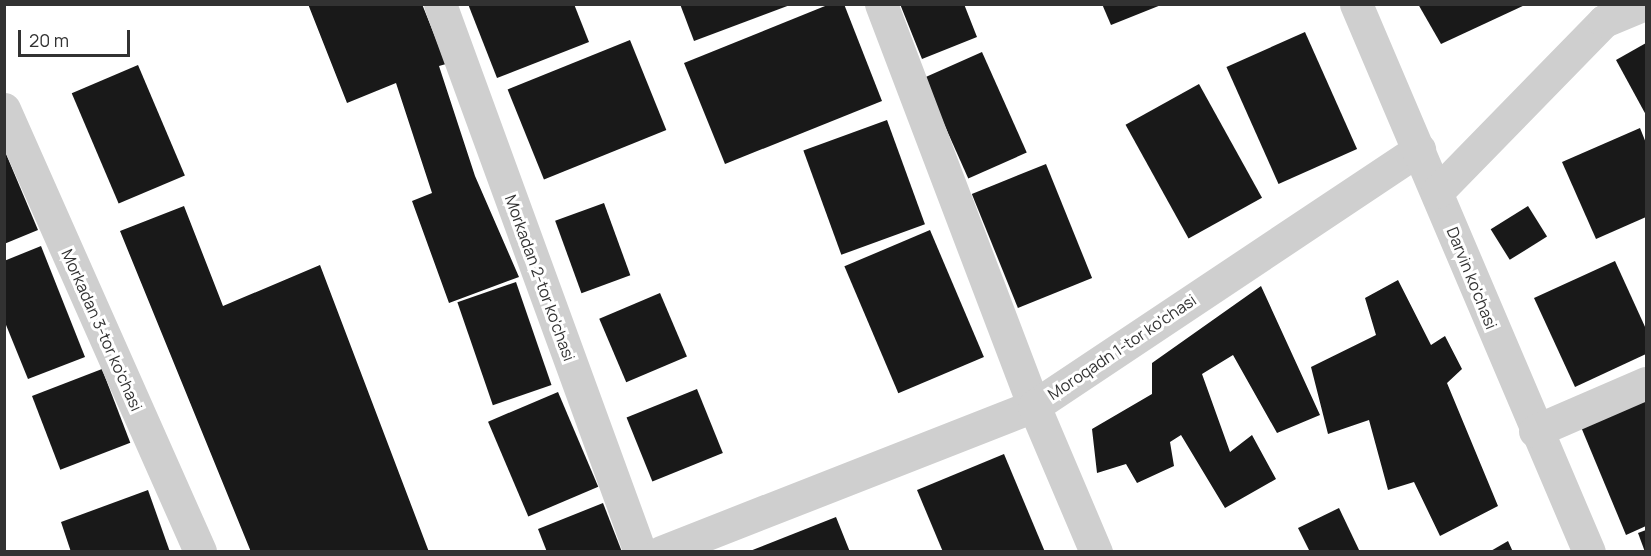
<!DOCTYPE html>
<html>
<head>
<meta charset="utf-8">
<style>
  body { margin:0 }
  #map { position:relative; width:1651px; height:556px; overflow:hidden; background:#fff; font-family:Manrope,sans-serif }
  div>[style] { position:absolute }
  .building>* { inset:0; background:#191919; transform-origin:0 0 }
  .minor>* { height:33px; margin:-16.5px; padding:0 16.5px; transform-origin:16.5px; border-radius:16.5px; background:#cfcfcf }
  span { translate:-50% -50%; white-space:nowrap; text-align:center; line-height:1.15; -webkit-text-stroke:6px #fff; paint-order:stroke }
  .street-label { font-size:16px; color:#323232 }
  .frame { position:absolute; inset:0; border:6px solid #323232; pointer-events:none }
  .scale { position:absolute; left:18px; top:30px; width:112px; height:27px; box-sizing:border-box; border:3px solid #323232; border-top:0; padding-left:8px; font-size:18px; line-height:21px; white-space:nowrap; color:#323232; -webkit-text-stroke:4px #fff; paint-order:stroke }
</style>
</head>
<body>
<div id="map">
  <div class="building">
    <div style="clip-path:polygon(308px 4px,422px 4px,446px 64px,439px 66px,475px 176px,519px 277px,449px 303px,412px 201px,432px 193px,396px 83px,347px 103px)"></div>
    <div style="clip-path:polygon(468px 4px,574px 4px,589px 42px,497px 78px)"></div>
    <div style="clip-path:polygon(680px 4px,790px 4px,790px 5px,694px 41px)"></div>
    <div style="clip-path:polygon(830px 4px,844px 4px,882px 101px,725px 164px,684px 63px)"></div>
    <div style="clip-path:polygon(900px 4px,964px 4px,977px 37px,922px 59px)"></div>
    <div style="clip-path:polygon(1102px 4px,1161px 4px,1161px 5px,1111px 25px)"></div>
    <div style="clip-path:polygon(1418px 4px,1527px 4px,1441px 44px)"></div>
    <div style="left:1305px;top:32px;width:128px;height:86px;rotate:66deg"></div>
    <div style="left:630px;top:40px;width:97px;height:132px;rotate:68deg"></div>
    <div style="clip-path:polygon(1646px 43px,1646px 115px,1616px 60px)"></div>
    <div style="left:982px;top:52px;width:110px;height:64px;rotate:66deg"></div>
    <div style="left:138px;top:65px;width:120px;height:72px;rotate:67deg"></div>
    <div style="left:1199px;top:84px;width:130px;height:84px;rotate:61deg"></div>
    <div style="left:887px;top:120px;width:111px;height:89px;rotate:70deg"></div>
    <div style="clip-path:polygon(1640px 128px,1646px 143px,1646px 217px,1596px 239px,1562px 162px)"></div>
    <div style="clip-path:polygon(4px 149px,38px 230px,4px 244px)"></div>
    <div style="left:1046px;top:164px;width:123px;height:80px;rotate:68deg"></div>
    <div style="left:604px;top:203px;width:77px;height:52px;rotate:70deg"></div>
    <div style="clip-path:polygon(184px 206px,223px 306px,320px 265px,429px 552px,251px 552px,120px 231px)"></div>
    <div style="left:1528px;top:206px;width:36px;height:44px;rotate:58deg"></div>
    <div style="left:930px;top:230px;width:138px;height:93px;rotate:67deg"></div>
    <div style="clip-path:polygon(41px 246px,85px 357px,28px 379px,4px 320px,4px 261px)"></div>
    <div style="clip-path:polygon(1615px 261px,1646px 329px,1646px 354px,1575px 387px,1534px 298px)"></div>
    <div style="clip-path:polygon(1398px 280px,1431px 345px,1445px 336px,1462px 369px,1447px 383px,1498px 506px,1440px 536px,1414px 482px,1388px 490px,1369px 420px,1328px 434px,1311px 367px,1376px 335px,1365px 298px)"></div>
    <div style="left:516px;top:282px;width:109px;height:62px;rotate:71deg"></div>
    <div style="clip-path:polygon(1261px 286px,1320px 415px,1277px 433px,1233px 355px,1202px 374px,1230px 452px,1252px 435px,1276px 479px,1225px 508px,1181px 435px,1170px 442px,1174px 466px,1137px 483px,1126px 464px,1097px 473px,1092px 429px,1152px 394px,1152px 363px)"></div>
    <div style="left:660px;top:293px;width:69px;height:66px;rotate:67deg"></div>
    <div style="left:102px;top:369px;width:79px;height:75px;rotate:69deg"></div>
    <div style="left:697px;top:389px;width:69px;height:76px;rotate:68deg"></div>
    <div style="left:558px;top:392px;width:103px;height:76px;rotate:67deg"></div>
    <div style="clip-path:polygon(1646px 400px,1646px 526px,1626px 535px,1581px 427px)"></div>
    <div style="clip-path:polygon(1004px 454px,1045px 552px,943px 552px,917px 490px)"></div>
    <div style="clip-path:polygon(148px 490px,170px 552px,71px 552px,61px 522px)"></div>
    <div style="clip-path:polygon(603px 503px,622px 552px,547px 552px,538px 529px)"></div>
    <div style="clip-path:polygon(1339px 508px,1360px 552px,1310px 552px,1298px 528px)"></div>
    <div style="clip-path:polygon(836px 517px,850px 552px,750px 552px,750px 551px)"></div>
    <div style="clip-path:polygon(1646px 530px,1646px 552px,1645px 552px,1638px 533px)"></div>
    <div style="clip-path:polygon(1508px 541px,1513px 552px,1489px 552px)"></div>
  </div>
  <div class="minor">
    <div style="left:440px;top:4px;width:583px;rotate:69.95deg"></div>
    <div style="left:881px;top:4px;width:430px;rotate:69.2deg"></div>
    <div style="left:1034px;top:406px;width:463px;rotate:-33.7deg"></div>
    <div style="left:1356px;top:4px;width:595px;rotate:66.97deg"></div>
    <div style="left:4px;top:109px;width:484px;rotate:66.1deg"></div>
    <div style="left:1437px;top:192px;width:239px;rotate:-45.7deg"></div>
    <div style="left:1604px;top:21px;width:44px;rotate:-22.5deg"></div>
    <div style="left:1535px;top:431px;width:121px;rotate:-23.4deg"></div>
    <div style="left:661px;top:552px;width:401px;rotate:-21.4deg"></div>
    <div style="left:1034px;top:406px;width:159px;rotate:67deg"></div>
  </div>
  <div class="street-label">
    <span style="left:540px;top:278px;rotate:70deg">Morkadan 2-tor ko'chasi</span>
    <span style="left:1472px;top:278px;rotate:68deg">Darvin ko'chasi</span>
    <span style="left:102px;top:330px;rotate:66deg">Morkadan 3-tor ko'chasi</span>
    <span style="left:1122px;top:347px;rotate:-34deg">Morоqadn 1-tor ko'chasi</span>
  </div>
  <div class="frame"></div>
  <div class="scale">20 m</div>
</div>
</body>
</html>
